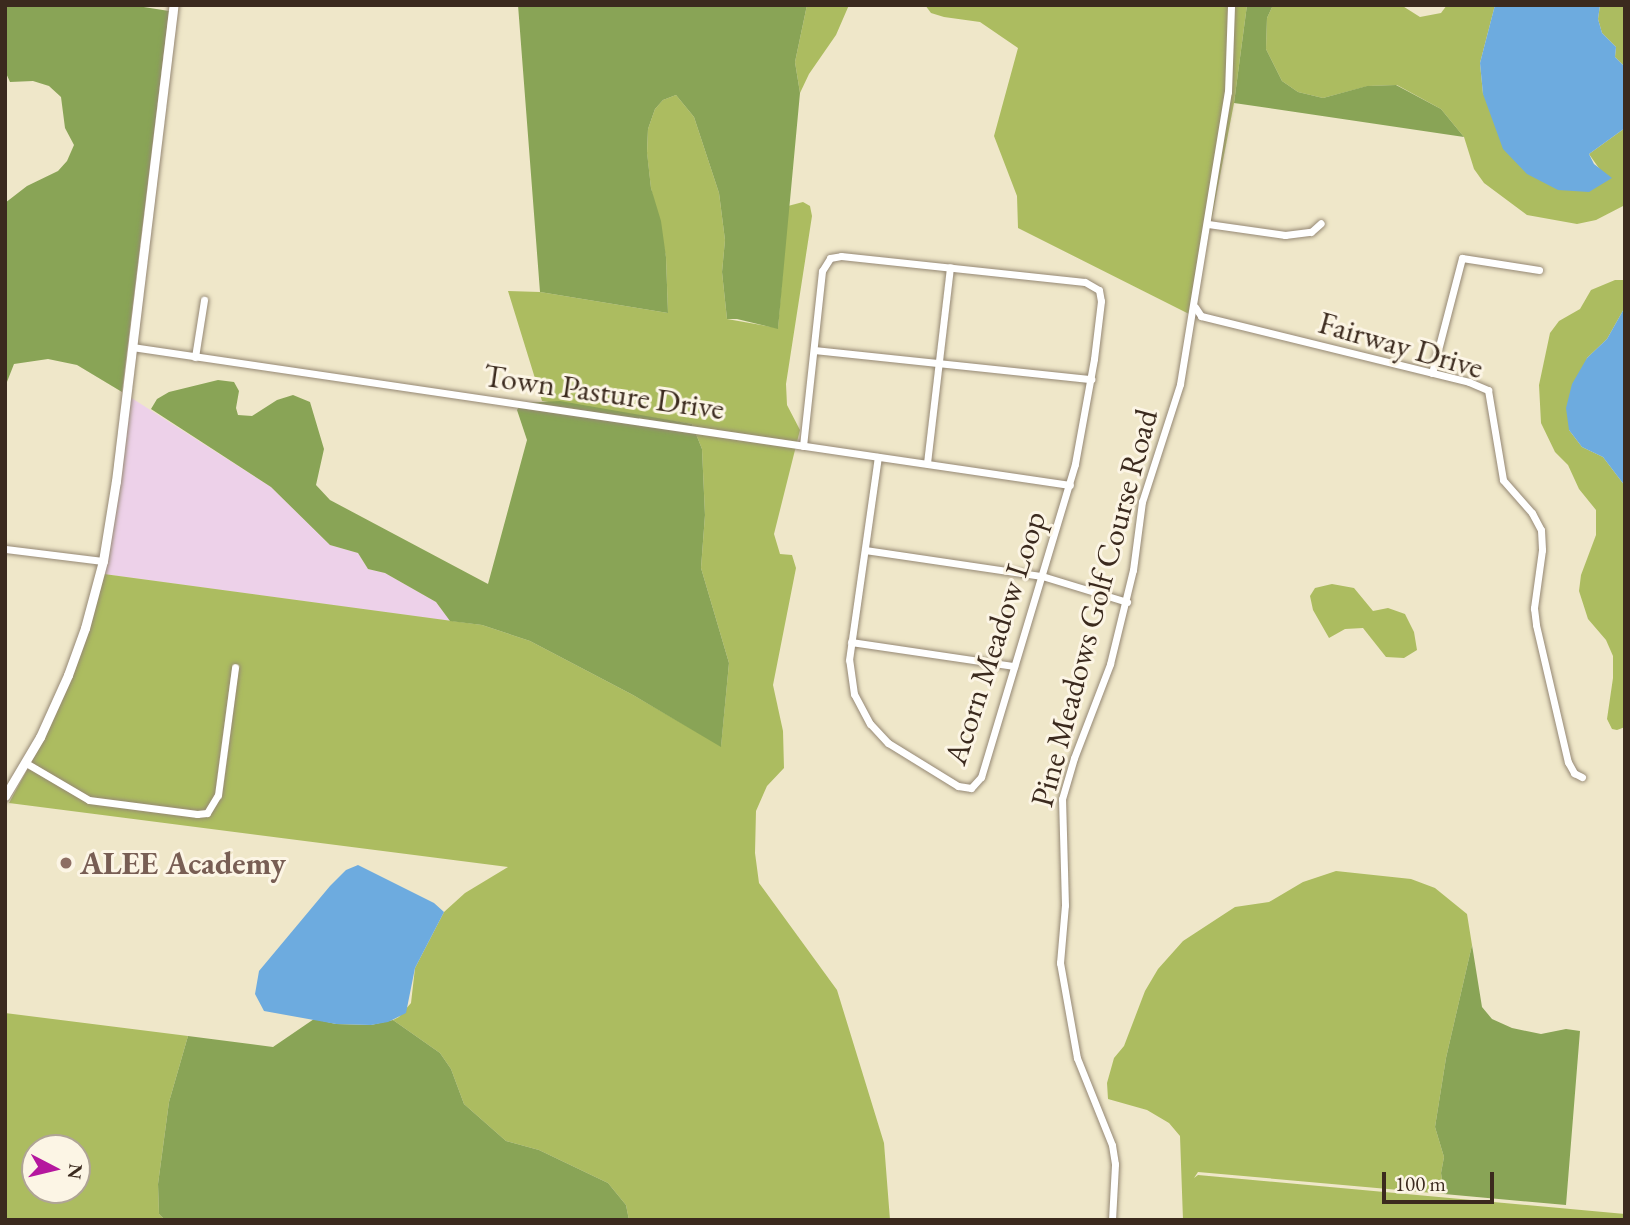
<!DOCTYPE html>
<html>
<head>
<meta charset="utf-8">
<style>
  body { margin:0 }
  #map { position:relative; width:1630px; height:1225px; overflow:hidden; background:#efe7c9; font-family:"EB Garamond",serif }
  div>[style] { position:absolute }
  .built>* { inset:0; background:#edd1e9 }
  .green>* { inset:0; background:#acbc60 }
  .forest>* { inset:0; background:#89a456 }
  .water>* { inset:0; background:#6dabdf }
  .roads { filter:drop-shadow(0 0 2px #958874) drop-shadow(0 0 2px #958874) }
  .minor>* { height:7px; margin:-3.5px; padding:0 3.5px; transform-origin:3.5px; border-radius:3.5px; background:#fff }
  .major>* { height:9px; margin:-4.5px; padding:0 4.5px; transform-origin:4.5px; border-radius:4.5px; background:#fff }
  .dots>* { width:19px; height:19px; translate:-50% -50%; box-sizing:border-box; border:4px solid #fcf5e5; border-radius:50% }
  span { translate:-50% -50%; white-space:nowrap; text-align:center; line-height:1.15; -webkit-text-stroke:6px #fcf5e5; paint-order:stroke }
  .street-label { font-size:32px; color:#3b2a1e }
  .education-label { font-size:32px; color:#785e54; font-weight:700 }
  .left { translate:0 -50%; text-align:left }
  .frame { position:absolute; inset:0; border:7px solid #3b2a1e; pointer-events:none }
  .north { position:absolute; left:21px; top:1134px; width:70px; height:70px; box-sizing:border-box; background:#fcf5e5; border:2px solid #afa495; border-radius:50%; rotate:97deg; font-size:19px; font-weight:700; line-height:28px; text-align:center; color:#3b2a1e }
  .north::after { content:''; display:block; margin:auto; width:24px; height:32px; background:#b5179e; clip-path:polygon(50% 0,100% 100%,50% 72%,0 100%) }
  .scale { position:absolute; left:1382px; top:1172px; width:112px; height:32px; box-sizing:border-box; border:4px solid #3b2a1e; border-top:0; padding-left:9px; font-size:21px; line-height:24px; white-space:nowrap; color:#3b2a1e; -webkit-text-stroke:5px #fcf5e5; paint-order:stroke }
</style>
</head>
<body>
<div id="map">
  <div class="built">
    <div style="clip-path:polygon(130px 397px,271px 487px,330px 545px,358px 553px,368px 569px,385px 573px,436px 602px,450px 621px,104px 574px,114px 523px)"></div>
  </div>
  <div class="green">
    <div style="clip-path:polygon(807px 5px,849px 5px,836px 35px,809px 74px,800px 93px,795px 62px)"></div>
    <div style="clip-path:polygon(925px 5px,1247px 5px,1234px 103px,1193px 316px,1018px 228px,1017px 196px,994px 136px,1018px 48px,980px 22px,944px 17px,931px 13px)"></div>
    <div style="clip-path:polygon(1273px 5px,1401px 5px,1420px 17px,1441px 13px,1447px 5px,1495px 5px,1480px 63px,1483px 94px,1603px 174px,1589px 154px,1625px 128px,1625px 205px,1596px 220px,1577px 224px,1527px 215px,1484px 183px,1474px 169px,1464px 137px,1441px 109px,1397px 85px,1368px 86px,1323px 98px,1298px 92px,1282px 81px,1266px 49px,1267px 18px)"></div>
    <div style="clip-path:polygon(1600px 5px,1625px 5px,1625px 67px,1615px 57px,1616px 47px,1602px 33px,1598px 19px)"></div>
    <div style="clip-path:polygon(676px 95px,694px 117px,719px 193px,725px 240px,722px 272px,727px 319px,778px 328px,788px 206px,803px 202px,810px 206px,812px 216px,786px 384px,787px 405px,800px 430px,774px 534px,780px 554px,792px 555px,796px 568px,773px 685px,783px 731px,784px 768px,767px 786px,756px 811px,755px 853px,759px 883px,837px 990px,884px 1143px,890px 1220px,629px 1220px,626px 1205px,608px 1183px,539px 1150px,506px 1141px,464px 1104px,451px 1069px,440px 1053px,393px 1020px,399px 1017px,411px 1003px,415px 968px,444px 912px,465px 893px,508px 867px,9px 803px,44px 739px,72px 676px,104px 574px,482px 625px,530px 641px,633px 695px,721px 746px,729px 663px,701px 568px,705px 515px,702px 449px,692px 424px,542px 401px,508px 291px,540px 292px,668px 313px,666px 257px,651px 188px,647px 153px,648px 129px,655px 109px,663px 100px)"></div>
    <div style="clip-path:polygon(1615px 280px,1625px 280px,1625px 307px,1607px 339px,1587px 358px,1569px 430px,1582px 447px,1603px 457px,1625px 486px,1625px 727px,1617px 730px,1612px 729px,1607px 719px,1613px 678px,1613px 656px,1606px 640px,1588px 619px,1579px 591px,1581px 575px,1596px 535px,1596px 510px,1579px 489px,1568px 465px,1555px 452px,1541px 423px,1539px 385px,1550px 333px,1559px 321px,1580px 309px,1591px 290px)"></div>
    <div style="clip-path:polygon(1332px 584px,1354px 588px,1373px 611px,1388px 608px,1405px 614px,1414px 632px,1417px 650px,1404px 658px,1386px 657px,1363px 628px,1345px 629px,1329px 638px,1313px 610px,1310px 596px,1315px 588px)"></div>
    <div style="clip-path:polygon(1336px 871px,1411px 879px,1435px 888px,1467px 914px,1472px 945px,1446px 1058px,1435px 1127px,1444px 1157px,1441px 1173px,1444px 1194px,1198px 1172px,1194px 1178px,1198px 1175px,1625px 1214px,1625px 1220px,1183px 1220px,1180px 1136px,1169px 1123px,1147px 1110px,1108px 1099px,1107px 1083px,1114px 1058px,1124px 1046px,1145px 991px,1158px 969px,1183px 941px,1235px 907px,1269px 902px,1303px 882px)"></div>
    <div style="clip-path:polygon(evenodd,5px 1013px,188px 1036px,169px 1102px,158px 1184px,159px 1214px,165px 1220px,5px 1220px,5px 1013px,35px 1148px,77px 1148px,77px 1190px,35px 1190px,35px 1148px)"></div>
  </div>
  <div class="forest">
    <div style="clip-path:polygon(5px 5px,131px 5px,169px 11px,122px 392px,77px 365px,48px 359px,14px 364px,5px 387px,5px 203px,27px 186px,58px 171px,67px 161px,74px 145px,65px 128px,61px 97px,49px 86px,33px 81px,10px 82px,5px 71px)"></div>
    <div style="clip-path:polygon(518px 5px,807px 5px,795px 62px,800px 93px,778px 329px,737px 319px,727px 319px,722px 272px,725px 240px,719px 193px,694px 117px,676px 95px,663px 100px,655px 109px,648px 129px,647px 152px,651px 188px,661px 221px,666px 257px,668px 313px,540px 292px)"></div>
    <div style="clip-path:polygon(1247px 5px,1273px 5px,1267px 18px,1266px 49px,1282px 81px,1298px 92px,1323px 98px,1367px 86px,1396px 85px,1441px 109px,1464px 137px,1234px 103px)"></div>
    <div style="clip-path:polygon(218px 380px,234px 382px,239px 391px,236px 408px,238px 415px,252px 416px,277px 400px,293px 395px,310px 402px,324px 449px,316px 485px,330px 500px,488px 584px,527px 440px,517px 410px,521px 403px,560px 401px,692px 424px,702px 449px,705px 515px,701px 568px,729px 663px,721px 747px,633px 695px,530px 641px,482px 625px,450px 621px,436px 602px,385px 573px,368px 569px,358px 553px,330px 545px,271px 487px,151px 409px,157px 399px,169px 392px)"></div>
    <div style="clip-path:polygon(1472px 945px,1482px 1007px,1492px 1019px,1512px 1028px,1541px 1034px,1566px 1029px,1580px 1031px,1566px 1205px,1444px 1194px,1441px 1173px,1444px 1157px,1435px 1127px,1446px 1058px)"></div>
    <div style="clip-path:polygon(314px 1019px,336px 1024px,371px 1025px,393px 1020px,440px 1053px,451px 1069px,464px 1104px,506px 1141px,539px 1150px,608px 1183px,626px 1205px,629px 1220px,165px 1220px,159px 1214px,158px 1184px,169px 1102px,188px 1036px,273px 1047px)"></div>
  </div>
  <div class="water">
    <div style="clip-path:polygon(1495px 5px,1600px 5px,1598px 19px,1602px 33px,1616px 47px,1615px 57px,1625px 67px,1625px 128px,1589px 154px,1594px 164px,1612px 178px,1589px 192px,1558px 190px,1527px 174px,1503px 149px,1483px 94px,1480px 63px)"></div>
    <div style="clip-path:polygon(1625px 307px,1625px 486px,1603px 457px,1582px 447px,1569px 430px,1566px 408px,1572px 384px,1587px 358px,1607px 339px)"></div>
    <div style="clip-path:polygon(358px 865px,434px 903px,444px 912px,415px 968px,406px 1013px,388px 1022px,371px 1025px,336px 1024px,264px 1011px,255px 994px,259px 971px,330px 886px,346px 870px)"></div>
  </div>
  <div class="roads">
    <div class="minor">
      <div style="left:1208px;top:224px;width:78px;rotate:8.1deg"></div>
      <div style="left:1285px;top:235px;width:26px;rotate:-7deg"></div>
      <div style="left:1311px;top:232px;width:13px;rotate:-42deg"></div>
      <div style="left:1195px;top:307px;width:11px;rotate:56deg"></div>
      <div style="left:1201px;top:316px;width:276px;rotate:13.8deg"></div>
      <div style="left:1469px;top:382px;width:21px;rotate:23deg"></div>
      <div style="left:1488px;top:390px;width:91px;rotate:80.5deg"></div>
      <div style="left:1503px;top:480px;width:44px;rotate:48.7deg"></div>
      <div style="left:1532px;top:513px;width:19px;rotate:62deg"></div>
      <div style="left:1541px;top:530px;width:20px;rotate:87deg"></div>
      <div style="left:1542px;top:550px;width:59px;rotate:97.9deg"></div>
      <div style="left:1534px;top:608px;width:17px;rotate:83deg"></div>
      <div style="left:1536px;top:625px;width:141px;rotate:76.9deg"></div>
      <div style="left:1568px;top:762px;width:13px;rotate:61deg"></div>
      <div style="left:1574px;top:773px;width:9px;rotate:27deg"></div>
      <div style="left:132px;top:347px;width:948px;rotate:8.37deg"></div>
      <div style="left:814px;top:350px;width:279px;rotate:6deg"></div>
      <div style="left:195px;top:357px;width:58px;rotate:-81deg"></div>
      <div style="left:1432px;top:373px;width:119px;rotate:-75.4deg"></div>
      <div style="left:1462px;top:258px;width:78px;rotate:8.9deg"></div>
      <div style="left:803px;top:446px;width:176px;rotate:-83.8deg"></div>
      <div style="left:822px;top:271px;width:15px;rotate:-58deg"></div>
      <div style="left:830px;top:258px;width:11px;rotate:-10deg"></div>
      <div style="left:841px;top:256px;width:245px;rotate:6.1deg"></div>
      <div style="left:1085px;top:282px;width:16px;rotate:30deg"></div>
      <div style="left:1099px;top:290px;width:11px;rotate:80deg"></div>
      <div style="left:1101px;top:301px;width:58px;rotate:96.9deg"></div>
      <div style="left:1094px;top:359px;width:107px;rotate:100.3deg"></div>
      <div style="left:1075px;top:464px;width:327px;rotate:106.7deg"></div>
      <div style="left:981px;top:777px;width:15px;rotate:132deg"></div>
      <div style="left:971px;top:788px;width:13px;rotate:-171deg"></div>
      <div style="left:958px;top:786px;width:82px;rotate:-148.4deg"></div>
      <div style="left:888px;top:743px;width:26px;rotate:-133deg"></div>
      <div style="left:870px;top:724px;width:34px;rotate:-118deg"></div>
      <div style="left:854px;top:694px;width:34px;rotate:-98deg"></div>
      <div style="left:849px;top:660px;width:205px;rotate:-81.9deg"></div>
      <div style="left:927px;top:463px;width:197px;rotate:-83.3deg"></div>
      <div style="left:5px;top:549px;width:99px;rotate:7deg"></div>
      <div style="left:865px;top:550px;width:179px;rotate:8.4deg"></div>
      <div style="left:1042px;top:576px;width:89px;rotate:17deg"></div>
      <div style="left:851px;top:642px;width:165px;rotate:8.4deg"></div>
      <div style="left:26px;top:763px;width:73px;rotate:30.4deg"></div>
      <div style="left:89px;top:800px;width:109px;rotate:7.4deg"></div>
      <div style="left:197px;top:814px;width:10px;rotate:-6deg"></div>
      <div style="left:207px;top:813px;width:21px;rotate:-59deg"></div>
      <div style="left:218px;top:795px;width:129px;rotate:-82.4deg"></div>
      <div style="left:1112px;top:1220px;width:56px;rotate:-86.9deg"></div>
      <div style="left:1115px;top:1164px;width:19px;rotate:-99deg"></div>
      <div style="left:1112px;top:1145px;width:94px;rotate:-111.9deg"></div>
      <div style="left:1077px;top:1058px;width:97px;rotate:-100.1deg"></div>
      <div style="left:1060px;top:963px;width:58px;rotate:-85.1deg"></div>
      <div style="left:1065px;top:905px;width:106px;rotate:-91.6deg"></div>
      <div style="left:1062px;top:799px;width:43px;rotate:-73.7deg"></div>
      <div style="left:1074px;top:758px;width:101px;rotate:-69deg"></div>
      <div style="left:1110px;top:664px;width:97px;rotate:-76.3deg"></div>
      <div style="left:1133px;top:570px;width:69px;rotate:-82.5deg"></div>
      <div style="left:1142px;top:502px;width:124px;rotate:-72.1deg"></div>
      <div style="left:1180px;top:384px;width:296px;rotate:-80.7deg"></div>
      <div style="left:1228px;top:92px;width:87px;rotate:-88deg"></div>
    </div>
    <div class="major">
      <div style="left:5px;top:796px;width:69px;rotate:-59.3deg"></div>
      <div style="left:40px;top:737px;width:68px;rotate:-65.7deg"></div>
      <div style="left:68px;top:675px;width:50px;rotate:-70.1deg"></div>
      <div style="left:85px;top:628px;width:69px;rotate:-75deg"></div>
      <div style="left:103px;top:561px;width:81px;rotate:-80.8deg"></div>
      <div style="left:116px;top:481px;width:480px;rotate:-83.1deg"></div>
    </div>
  </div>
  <div class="dots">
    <div style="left:66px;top:863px;background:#8d6e63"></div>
  </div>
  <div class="street-label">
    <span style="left:1401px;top:345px;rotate:16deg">Fairway Drive</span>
    <span style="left:604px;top:392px;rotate:8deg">Town Pasture Drive</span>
    <span style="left:1094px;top:608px;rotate:-75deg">Pine Meadows Golf Course Road</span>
    <span style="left:995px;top:638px;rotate:-72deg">Acorn Meadow Loop</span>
  </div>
  <div class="education-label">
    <span class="left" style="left:80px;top:863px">ALEE Academy</span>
  </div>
  <div class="frame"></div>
  <div class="north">N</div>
  <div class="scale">100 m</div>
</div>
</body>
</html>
